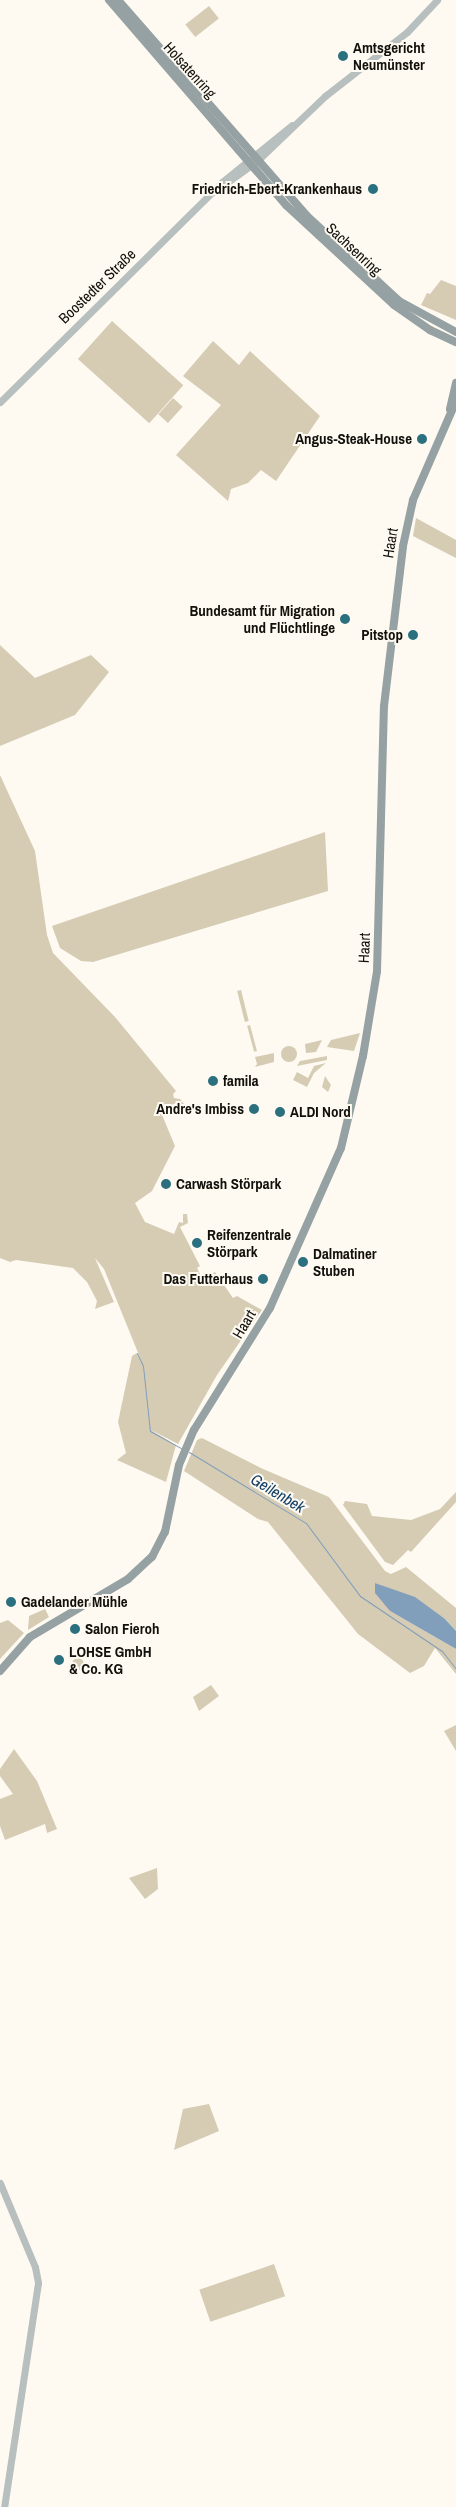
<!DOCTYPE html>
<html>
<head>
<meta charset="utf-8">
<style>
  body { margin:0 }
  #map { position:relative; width:456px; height:2507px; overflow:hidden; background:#fefaf2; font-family:"Archivo Narrow",sans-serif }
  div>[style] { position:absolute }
  .green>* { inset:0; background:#d6ccb4; transform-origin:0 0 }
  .round { border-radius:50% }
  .water>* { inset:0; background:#819ebb }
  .stream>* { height:1px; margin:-0.5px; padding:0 0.5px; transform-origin:0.5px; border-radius:0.5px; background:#819ebb }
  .tertiary>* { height:7px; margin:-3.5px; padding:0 3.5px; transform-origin:3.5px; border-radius:3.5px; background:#b7bfbf }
  .secondary>* { height:8px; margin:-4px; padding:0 4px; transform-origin:4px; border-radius:4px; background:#95a1a2 }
  .dots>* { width:14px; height:14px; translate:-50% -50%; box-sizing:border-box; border:2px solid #fefaf2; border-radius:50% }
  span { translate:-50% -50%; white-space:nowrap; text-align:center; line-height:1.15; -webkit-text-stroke:4px #fefaf2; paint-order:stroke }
  .poi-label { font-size:15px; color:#12100b; font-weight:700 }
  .left { translate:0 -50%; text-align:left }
  .right { translate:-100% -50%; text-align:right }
  .street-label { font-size:15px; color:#12100b }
  .water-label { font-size:16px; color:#103e65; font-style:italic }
</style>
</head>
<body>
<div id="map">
  <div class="green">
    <div style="left:209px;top:6px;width:16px;height:30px;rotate:52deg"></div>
    <div style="clip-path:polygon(441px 280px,456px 286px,456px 320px,421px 305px,427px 293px,430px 294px)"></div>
    <div style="left:112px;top:321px;width:96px;height:51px;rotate:42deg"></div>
    <div style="clip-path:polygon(213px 341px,239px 365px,250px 351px,320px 416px,276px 481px,261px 470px,248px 483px,231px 489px,228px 501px,176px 455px,221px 405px,183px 376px)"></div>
    <div style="left:173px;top:398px;width:13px;height:22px;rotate:42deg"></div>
    <div style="clip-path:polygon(416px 518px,456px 540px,456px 558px,413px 536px)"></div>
    <div style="clip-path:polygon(0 645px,35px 678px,91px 655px,109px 672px,75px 715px,0 746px)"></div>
    <div style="clip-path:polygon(0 775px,35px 851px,47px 935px,53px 953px,115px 1017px,176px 1091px,173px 1094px,174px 1098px,180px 1099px,189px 1110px,187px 1112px,178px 1102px,160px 1110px,175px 1146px,152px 1191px,135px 1203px,145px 1222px,174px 1234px,179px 1222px,183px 1223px,183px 1214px,187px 1214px,188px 1223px,180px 1227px,200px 1266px,197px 1268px,202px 1278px,215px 1272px,233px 1298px,237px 1296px,262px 1310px,217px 1375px,178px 1444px,149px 1429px,176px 1445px,166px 1482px,117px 1460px,126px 1453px,118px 1422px,132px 1356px,137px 1353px,143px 1365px,104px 1269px,95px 1258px,114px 1302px,95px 1309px,97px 1301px,87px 1282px,73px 1268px,16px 1260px,10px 1262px,0 1258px)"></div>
    <div style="clip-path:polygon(325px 832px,328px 891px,93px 962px,81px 961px,60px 948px,52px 926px)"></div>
    <div style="left:241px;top:990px;width:32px;height:4px;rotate:76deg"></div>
    <div style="left:250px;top:1025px;width:27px;height:3px;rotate:75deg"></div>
    <div style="clip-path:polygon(360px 1033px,354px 1051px,327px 1047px,331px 1040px)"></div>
    <div style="clip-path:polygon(322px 1040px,316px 1052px,306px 1053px,305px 1044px)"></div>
    <div class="round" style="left:281px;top:1046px;width:16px;height:16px"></div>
    <div style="clip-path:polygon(274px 1053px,274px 1062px,255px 1067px,257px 1064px,255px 1057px)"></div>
    <div style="clip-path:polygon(327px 1056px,327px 1060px,297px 1066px,300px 1061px)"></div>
    <div style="clip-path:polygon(326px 1063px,314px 1073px,307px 1087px,293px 1080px,297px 1072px,308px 1078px,314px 1066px)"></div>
    <div style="clip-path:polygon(325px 1076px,331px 1085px,328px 1092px,322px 1087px)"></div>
    <div style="clip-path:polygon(202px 1438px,263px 1469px,329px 1497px,385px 1571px,391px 1574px,406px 1567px,456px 1608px,456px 1631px,445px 1619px,412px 1598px,375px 1583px,390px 1611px,456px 1649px,456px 1674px,435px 1648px,424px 1666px,410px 1673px,358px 1634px,268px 1522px,258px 1519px,184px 1471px,197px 1440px)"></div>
    <div style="clip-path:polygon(456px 1492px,456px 1502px,411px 1552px,408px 1550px,393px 1565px,385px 1562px,343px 1505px,345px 1501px,367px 1504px,372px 1516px,411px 1520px,440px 1509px)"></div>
    <div style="clip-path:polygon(45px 1609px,49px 1617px,28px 1630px,29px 1616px)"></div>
    <div style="clip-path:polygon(8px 1620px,24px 1633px,0 1659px,0 1623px)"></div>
    <div class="round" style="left:72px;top:1658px;width:12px;height:12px"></div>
    <div style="clip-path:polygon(211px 1685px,219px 1696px,199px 1711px,193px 1697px)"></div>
    <div style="clip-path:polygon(456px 1725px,456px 1751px,444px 1731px)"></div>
    <div style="clip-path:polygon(14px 1749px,37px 1781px,57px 1829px,47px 1833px,45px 1824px,5px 1840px,0 1826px,0 1799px,13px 1794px,0 1776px,0 1769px)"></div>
    <div style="clip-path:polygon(157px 1868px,158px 1889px,145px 1899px,129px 1878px)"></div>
    <div style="clip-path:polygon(209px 2104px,219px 2131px,174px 2150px,183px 2109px)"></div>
    <div style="left:274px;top:2264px;width:34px;height:79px;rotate:71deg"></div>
  </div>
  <div class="water">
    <div style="clip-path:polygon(375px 1583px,415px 1597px,445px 1619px,456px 1631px,456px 1649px,390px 1611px,375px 1593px)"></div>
  </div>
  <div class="stream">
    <div style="left:137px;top:1353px;width:14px;rotate:65deg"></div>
    <div style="left:143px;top:1366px;width:65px;rotate:83.9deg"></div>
    <div style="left:150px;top:1431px;width:38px;rotate:29deg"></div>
    <div style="left:189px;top:1452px;width:137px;rotate:31.3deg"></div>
    <div style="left:306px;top:1523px;width:91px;rotate:53.5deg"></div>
    <div style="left:360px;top:1596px;width:99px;rotate:33.9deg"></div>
    <div style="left:442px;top:1651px;width:23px;rotate:52deg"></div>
  </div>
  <div class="tertiary">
    <div style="left:221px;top:187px;width:46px;rotate:-36.1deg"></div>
    <div style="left:258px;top:160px;width:93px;rotate:-43.7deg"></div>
    <div style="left:325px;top:96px;width:104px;rotate:-38deg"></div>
    <div style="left:407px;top:32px;width:44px;rotate:-46.8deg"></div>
    <div style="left:0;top:402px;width:313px;rotate:-44.7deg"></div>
    <div style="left:222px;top:182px;width:90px;rotate:-39.2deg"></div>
    <div style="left:0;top:2183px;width:91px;rotate:67.4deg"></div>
    <div style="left:35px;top:2267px;width:16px;rotate:79deg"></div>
    <div style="left:38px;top:2283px;width:227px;rotate:98.6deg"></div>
  </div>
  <div class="secondary">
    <div style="left:109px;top:0;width:271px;rotate:49.2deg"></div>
    <div style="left:286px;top:205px;width:147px;rotate:42.8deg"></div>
    <div style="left:394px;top:305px;width:44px;rotate:34.8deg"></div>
    <div style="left:430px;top:330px;width:29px;rotate:25deg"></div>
    <div style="left:118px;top:0;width:287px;rotate:48.8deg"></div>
    <div style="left:307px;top:216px;width:125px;rotate:42.7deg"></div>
    <div style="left:399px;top:301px;width:65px;rotate:28.5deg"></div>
    <div style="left:450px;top:409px;width:27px;rotate:-77deg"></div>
    <div style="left:0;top:1671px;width:45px;rotate:-48.6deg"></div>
    <div style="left:30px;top:1637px;width:114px;rotate:-30.6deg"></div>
    <div style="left:128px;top:1579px;width:33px;rotate:-43deg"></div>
    <div style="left:152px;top:1557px;width:28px;rotate:-63deg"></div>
    <div style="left:165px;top:1532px;width:68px;rotate:-78.2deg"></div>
    <div style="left:179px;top:1465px;width:38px;rotate:-67deg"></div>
    <div style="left:194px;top:1430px;width:144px;rotate:-58.1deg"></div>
    <div style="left:270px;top:1308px;width:175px;rotate:-66.1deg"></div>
    <div style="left:341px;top:1148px;width:95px;rotate:-76.6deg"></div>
    <div style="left:363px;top:1056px;width:86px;rotate:-80.6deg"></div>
    <div style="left:377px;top:971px;width:265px;rotate:-88.5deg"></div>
    <div style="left:384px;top:706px;width:161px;rotate:-83.2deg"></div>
    <div style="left:403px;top:546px;width:47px;rotate:-77.7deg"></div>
    <div style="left:413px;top:500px;width:108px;rotate:-66.5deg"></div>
  </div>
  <div class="dots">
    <div style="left:343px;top:56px;background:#2a707e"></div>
    <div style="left:373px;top:189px;background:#2a707e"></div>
    <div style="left:422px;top:439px;background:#2a707e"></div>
    <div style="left:345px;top:619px;background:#2a707e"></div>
    <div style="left:413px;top:635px;background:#2a707e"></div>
    <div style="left:213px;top:1081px;background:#2a707e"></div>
    <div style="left:254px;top:1109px;background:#2a707e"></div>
    <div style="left:280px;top:1112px;background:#2a707e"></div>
    <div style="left:166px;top:1184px;background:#2a707e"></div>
    <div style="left:197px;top:1243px;background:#2a707e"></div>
    <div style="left:303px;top:1262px;background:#2a707e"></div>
    <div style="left:263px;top:1279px;background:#2a707e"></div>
    <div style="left:11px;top:1602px;background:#2a707e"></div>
    <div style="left:75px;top:1629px;background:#2a707e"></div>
    <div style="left:59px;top:1660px;background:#2a707e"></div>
  </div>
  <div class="poi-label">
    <span class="left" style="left:353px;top:56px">Amtsgericht<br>Neumünster</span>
    <span class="right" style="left:362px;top:189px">Friedrich-Ebert-Krankenhaus</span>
    <span class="right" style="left:412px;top:439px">Angus-Steak-House</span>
    <span class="right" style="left:335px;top:619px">Bundesamt für Migration<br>und Flüchtlinge</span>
    <span class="right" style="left:403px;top:635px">Pitstop</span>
    <span class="left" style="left:223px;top:1081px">famila</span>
    <span class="right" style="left:244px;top:1109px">Andre's Imbiss</span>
    <span class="left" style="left:290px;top:1112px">ALDI Nord</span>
    <span class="left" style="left:176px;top:1184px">Carwash Störpark</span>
    <span class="left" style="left:207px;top:1243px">Reifenzentrale<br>Störpark</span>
    <span class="left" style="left:313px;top:1262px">Dalmatiner<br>Stuben</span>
    <span class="right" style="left:253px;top:1279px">Das Futterhaus</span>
    <span class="left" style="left:21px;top:1602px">Gadelander Mühle</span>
    <span class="left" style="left:85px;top:1629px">Salon Fieroh</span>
    <span class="left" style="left:69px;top:1660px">LOHSE GmbH<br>&amp; Co. KG</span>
  </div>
  <div class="street-label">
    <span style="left:190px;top:70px;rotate:48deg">Holsatenring</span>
    <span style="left:354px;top:249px;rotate:43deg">Sachsenring</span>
    <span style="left:97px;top:286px;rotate:-44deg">Boostedter Straße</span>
    <span style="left:390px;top:543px;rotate:-81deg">Haart</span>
    <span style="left:364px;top:948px;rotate:-88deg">Haart</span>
    <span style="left:244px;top:1324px;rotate:-59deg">Haart</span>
  </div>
  <div class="water-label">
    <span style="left:278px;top:1493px;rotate:31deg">Geilenbek</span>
  </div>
</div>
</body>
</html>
